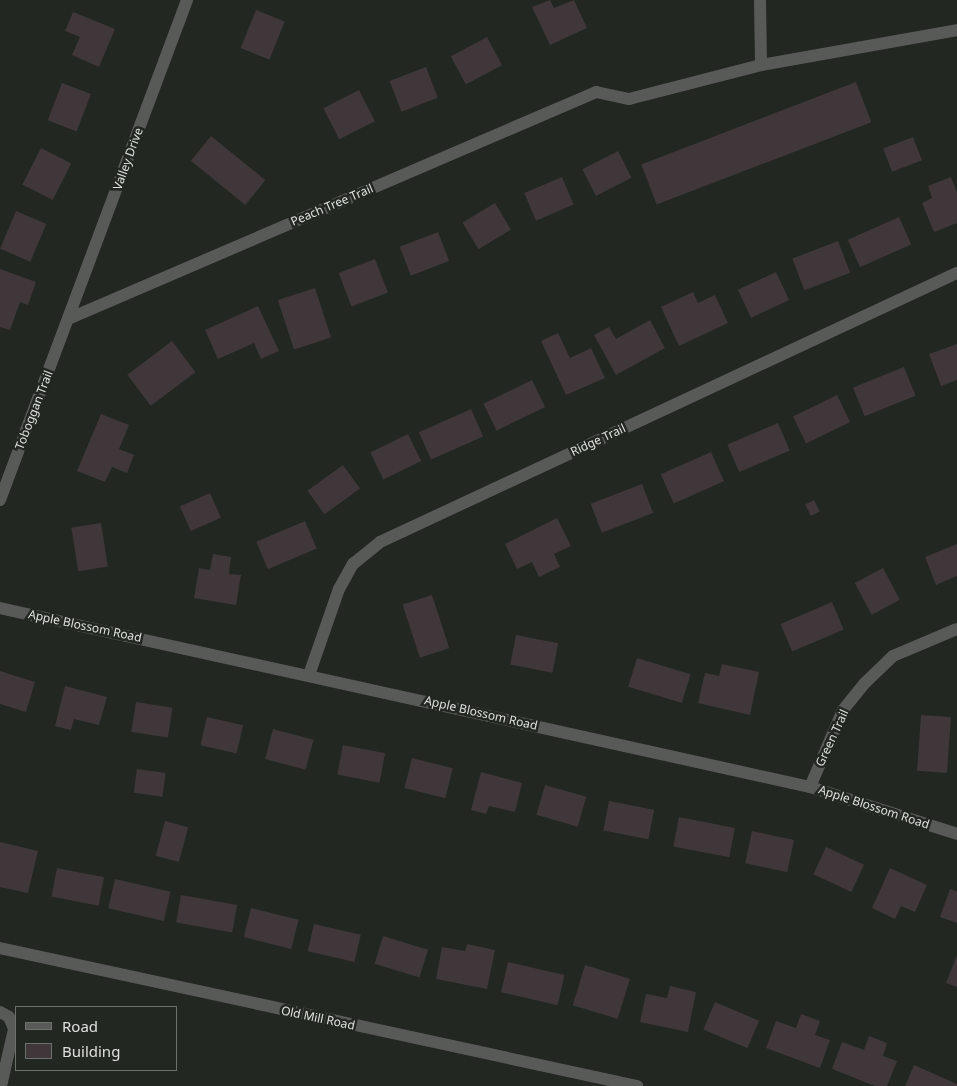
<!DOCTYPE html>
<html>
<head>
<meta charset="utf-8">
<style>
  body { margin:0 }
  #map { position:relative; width:957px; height:1086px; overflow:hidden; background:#222721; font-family:"Noto Sans",sans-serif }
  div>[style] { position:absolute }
  .building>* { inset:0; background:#3f373a; transform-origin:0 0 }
  .minor>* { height:12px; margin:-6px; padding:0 6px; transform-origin:6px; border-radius:6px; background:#585a57 }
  span { translate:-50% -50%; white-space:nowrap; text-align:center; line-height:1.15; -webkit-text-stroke:5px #222721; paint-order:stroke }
  .street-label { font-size:12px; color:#dde0dc }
  .legend { position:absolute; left:15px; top:1006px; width:162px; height:65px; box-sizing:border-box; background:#222721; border:1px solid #6d716c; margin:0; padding:6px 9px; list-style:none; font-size:15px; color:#dde0dc }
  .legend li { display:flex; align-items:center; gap:10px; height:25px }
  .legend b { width:25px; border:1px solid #6d716c }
</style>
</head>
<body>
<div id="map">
  <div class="building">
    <div style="clip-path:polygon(550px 0,554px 8px,574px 0,587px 28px,550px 45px,532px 7px)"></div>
    <div style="left:256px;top:10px;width:31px;height:41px;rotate:22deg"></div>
    <div style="clip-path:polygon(73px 12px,115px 29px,99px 67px,72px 55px,80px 37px,65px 31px)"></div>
    <div style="left:487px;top:37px;width:32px;height:41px;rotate:62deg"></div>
    <div style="left:426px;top:67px;width:33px;height:39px;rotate:69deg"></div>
    <div style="left:856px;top:82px;width:43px;height:230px;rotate:69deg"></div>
    <div style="left:62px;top:83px;width:31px;height:40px;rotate:21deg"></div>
    <div style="left:359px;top:90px;width:35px;height:40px;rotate:63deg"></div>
    <div style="left:211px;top:136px;width:70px;height:32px;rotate:39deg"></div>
    <div style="left:913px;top:137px;width:25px;height:32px;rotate:69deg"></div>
    <div style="left:41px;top:148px;width:34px;height:41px;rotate:27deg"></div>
    <div style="left:618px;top:151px;width:30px;height:40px;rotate:63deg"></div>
    <div style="left:562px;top:177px;width:30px;height:41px;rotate:67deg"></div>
    <div style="clip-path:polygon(951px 177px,957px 192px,957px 223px,934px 232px,922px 203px,932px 198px,928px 186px)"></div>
    <div style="left:495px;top:203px;width:31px;height:38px;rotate:59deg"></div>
    <div style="left:16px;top:211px;width:33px;height:41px;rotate:23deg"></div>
    <div style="left:899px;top:217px;width:30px;height:56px;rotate:66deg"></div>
    <div style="left:438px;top:232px;width:31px;height:41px;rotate:69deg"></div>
    <div style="left:838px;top:241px;width:34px;height:49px;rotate:69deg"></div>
    <div style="left:375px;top:259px;width:36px;height:39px;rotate:69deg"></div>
    <div style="clip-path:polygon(0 269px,36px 282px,28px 305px,20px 302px,10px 330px,0 327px)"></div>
    <div style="left:776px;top:272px;width:31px;height:42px;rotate:65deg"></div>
    <div style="left:315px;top:288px;width:52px;height:39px;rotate:72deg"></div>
    <div style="clip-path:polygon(693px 292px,698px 303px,715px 295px,728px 323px,679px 346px,661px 307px)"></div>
    <div style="clip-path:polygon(258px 306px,279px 351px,261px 359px,254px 343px,218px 359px,205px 330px)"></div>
    <div style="clip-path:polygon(650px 320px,665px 348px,616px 375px,594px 335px,609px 327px,616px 339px)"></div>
    <div style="clip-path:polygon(558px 333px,570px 358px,591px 348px,605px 378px,566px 395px,541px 341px)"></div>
    <div style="left:172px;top:341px;width:39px;height:56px;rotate:53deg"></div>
    <div style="clip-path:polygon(957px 344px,957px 380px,941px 386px,929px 354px)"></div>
    <div style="left:904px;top:367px;width:31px;height:55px;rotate:68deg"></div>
    <div style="left:532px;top:380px;width:30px;height:54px;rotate:64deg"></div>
    <div style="left:837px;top:395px;width:30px;height:49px;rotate:64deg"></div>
    <div style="left:471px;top:409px;width:30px;height:57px;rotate:66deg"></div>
    <div style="clip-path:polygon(101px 414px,129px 425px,119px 449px,134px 455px,127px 473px,112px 467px,105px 482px,77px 471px)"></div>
    <div style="left:778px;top:423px;width:30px;height:55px;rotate:67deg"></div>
    <div style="left:408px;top:434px;width:30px;height:42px;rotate:64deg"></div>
    <div style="left:711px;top:452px;width:32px;height:55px;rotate:66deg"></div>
    <div style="left:343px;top:465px;width:29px;height:44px;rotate:54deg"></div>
    <div style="left:642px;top:484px;width:31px;height:55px;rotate:69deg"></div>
    <div style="left:210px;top:493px;width:27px;height:33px;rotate:66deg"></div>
    <div style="left:814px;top:500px;width:13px;height:10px;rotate:63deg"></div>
    <div style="clip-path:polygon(557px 518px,571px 546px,554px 554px,560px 567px,539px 577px,532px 562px,517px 569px,505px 544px)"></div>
    <div style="left:305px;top:521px;width:30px;height:53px;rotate:67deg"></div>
    <div style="left:101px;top:523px;width:44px;height:30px;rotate:81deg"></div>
    <div style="clip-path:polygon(957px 544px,957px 576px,936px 585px,925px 557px)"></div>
    <div style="clip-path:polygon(213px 554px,231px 557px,229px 574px,241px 575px,236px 605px,194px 598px,199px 568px,210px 570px)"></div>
    <div style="left:883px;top:568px;width:36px;height:32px;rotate:62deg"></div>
    <div style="left:432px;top:595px;width:56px;height:31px;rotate:72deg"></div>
    <div style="left:832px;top:602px;width:30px;height:56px;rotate:67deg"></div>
    <div style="left:516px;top:635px;width:43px;height:30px;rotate:11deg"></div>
    <div style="left:637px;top:658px;width:56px;height:30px;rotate:17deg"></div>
    <div style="clip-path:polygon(722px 664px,759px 672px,750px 715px,698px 703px,705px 673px,719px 676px)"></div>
    <div style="clip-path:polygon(0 671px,35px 682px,26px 712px,0 704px)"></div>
    <div style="clip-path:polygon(65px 686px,107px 697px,99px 725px,74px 719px,71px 730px,55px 726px)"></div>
    <div style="left:136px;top:702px;width:37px;height:30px;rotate:9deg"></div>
    <div style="left:921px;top:715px;width:30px;height:56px;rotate:4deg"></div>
    <div style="left:207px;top:717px;width:37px;height:29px;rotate:13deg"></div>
    <div style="left:273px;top:729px;width:42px;height:31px;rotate:15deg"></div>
    <div style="left:343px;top:745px;width:43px;height:30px;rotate:11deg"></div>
    <div style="left:412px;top:758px;width:42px;height:31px;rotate:14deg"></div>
    <div style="left:137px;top:769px;width:29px;height:24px;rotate:8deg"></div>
    <div style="clip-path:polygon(481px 772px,522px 783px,515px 812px,489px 806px,486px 814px,471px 810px)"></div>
    <div style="left:545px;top:785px;width:43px;height:31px;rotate:16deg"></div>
    <div style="left:609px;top:801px;width:46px;height:30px;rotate:11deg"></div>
    <div style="left:679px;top:817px;width:57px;height:30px;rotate:11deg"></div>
    <div style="left:165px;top:821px;width:24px;height:36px;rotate:15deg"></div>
    <div style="left:752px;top:831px;width:43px;height:33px;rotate:12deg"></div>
    <div style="clip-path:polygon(0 842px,38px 851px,28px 893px,0 887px)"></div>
    <div style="left:826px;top:847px;width:42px;height:30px;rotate:25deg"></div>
    <div style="left:57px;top:868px;width:48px;height:29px;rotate:11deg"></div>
    <div style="clip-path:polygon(890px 868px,927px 885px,915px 912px,901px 906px,895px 919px,872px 908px)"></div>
    <div style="left:115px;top:879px;width:57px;height:30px;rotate:13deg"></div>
    <div style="clip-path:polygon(950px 889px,957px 891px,957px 923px,940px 917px)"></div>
    <div style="left:181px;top:895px;width:57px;height:28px;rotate:10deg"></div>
    <div style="left:251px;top:908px;width:49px;height:30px;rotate:14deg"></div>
    <div style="left:314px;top:924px;width:48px;height:28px;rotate:13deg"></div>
    <div style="left:383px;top:936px;width:47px;height:29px;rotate:17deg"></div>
    <div style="clip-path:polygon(467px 944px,495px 950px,487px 989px,436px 979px,442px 947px,465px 951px)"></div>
    <div style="clip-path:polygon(957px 955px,957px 987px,946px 983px)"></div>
    <div style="left:508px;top:962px;width:58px;height:31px;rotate:13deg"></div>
    <div style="left:585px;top:965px;width:47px;height:42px;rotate:17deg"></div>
    <div style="clip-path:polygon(670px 986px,696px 992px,688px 1032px,640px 1022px,646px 994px,667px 998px)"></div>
    <div style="left:715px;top:1002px;width:48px;height:30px;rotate:23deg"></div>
    <div style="clip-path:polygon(801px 1014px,820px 1021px,815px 1035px,830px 1040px,820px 1068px,766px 1048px,776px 1021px,796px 1028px)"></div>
    <div style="clip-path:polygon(869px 1036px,887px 1043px,883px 1056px,897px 1061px,887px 1086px,875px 1086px,832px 1069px,842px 1042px,864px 1050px)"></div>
    <div style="clip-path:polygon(914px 1065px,957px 1084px,957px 1086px,905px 1086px)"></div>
  </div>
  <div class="minor">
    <div style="left:760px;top:0;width:65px;rotate:89.1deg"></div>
    <div style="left:68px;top:319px;width:575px;rotate:-23.26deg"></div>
    <div style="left:596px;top:92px;width:34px;rotate:12deg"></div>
    <div style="left:629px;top:99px;width:136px;rotate:-14.4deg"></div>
    <div style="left:761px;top:65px;width:199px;rotate:-10.1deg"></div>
    <div style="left:0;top:500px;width:534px;rotate:-69.49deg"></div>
    <div style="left:0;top:608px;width:830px;rotate:12.46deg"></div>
    <div style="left:810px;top:787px;width:154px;rotate:17.7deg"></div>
    <div style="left:309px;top:675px;width:91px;rotate:-70.8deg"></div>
    <div style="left:339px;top:589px;width:29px;rotate:-61deg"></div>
    <div style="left:353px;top:564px;width:35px;rotate:-39deg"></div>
    <div style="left:380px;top:542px;width:637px;rotate:-25deg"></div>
    <div style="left:810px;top:787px;width:84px;rotate:-66.8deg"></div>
    <div style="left:843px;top:710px;width:35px;rotate:-51deg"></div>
    <div style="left:865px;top:683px;width:39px;rotate:-44deg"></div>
    <div style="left:893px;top:656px;width:69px;rotate:-22.9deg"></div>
    <div style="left:0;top:948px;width:652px;rotate:12.22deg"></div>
    <div style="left:0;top:1012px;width:10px;rotate:29deg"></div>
    <div style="left:9px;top:1017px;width:13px;rotate:67deg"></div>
    <div style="left:14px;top:1029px;width:58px;rotate:102.8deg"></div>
  </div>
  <div class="street-label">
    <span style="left:128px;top:159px;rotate:-70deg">Valley Drive</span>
    <span style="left:332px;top:205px;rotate:-23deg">Peach Tree Trail</span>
    <span style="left:34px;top:410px;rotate:-69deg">Toboggan Trail</span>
    <span style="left:598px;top:440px;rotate:-25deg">Ridge Trail</span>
    <span style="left:85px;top:626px;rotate:12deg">Apple Blossom Road</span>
    <span style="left:481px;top:713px;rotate:13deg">Apple Blossom Road</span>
    <span style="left:832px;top:738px;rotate:-65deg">Green Trail</span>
    <span style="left:874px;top:807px;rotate:18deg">Apple Blossom Road</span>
    <span style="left:318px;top:1018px;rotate:12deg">Old Mill Road</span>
  </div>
  <ul class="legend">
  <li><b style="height:6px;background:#585a57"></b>Road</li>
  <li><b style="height:14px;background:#3f373a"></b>Building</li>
  </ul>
</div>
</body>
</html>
